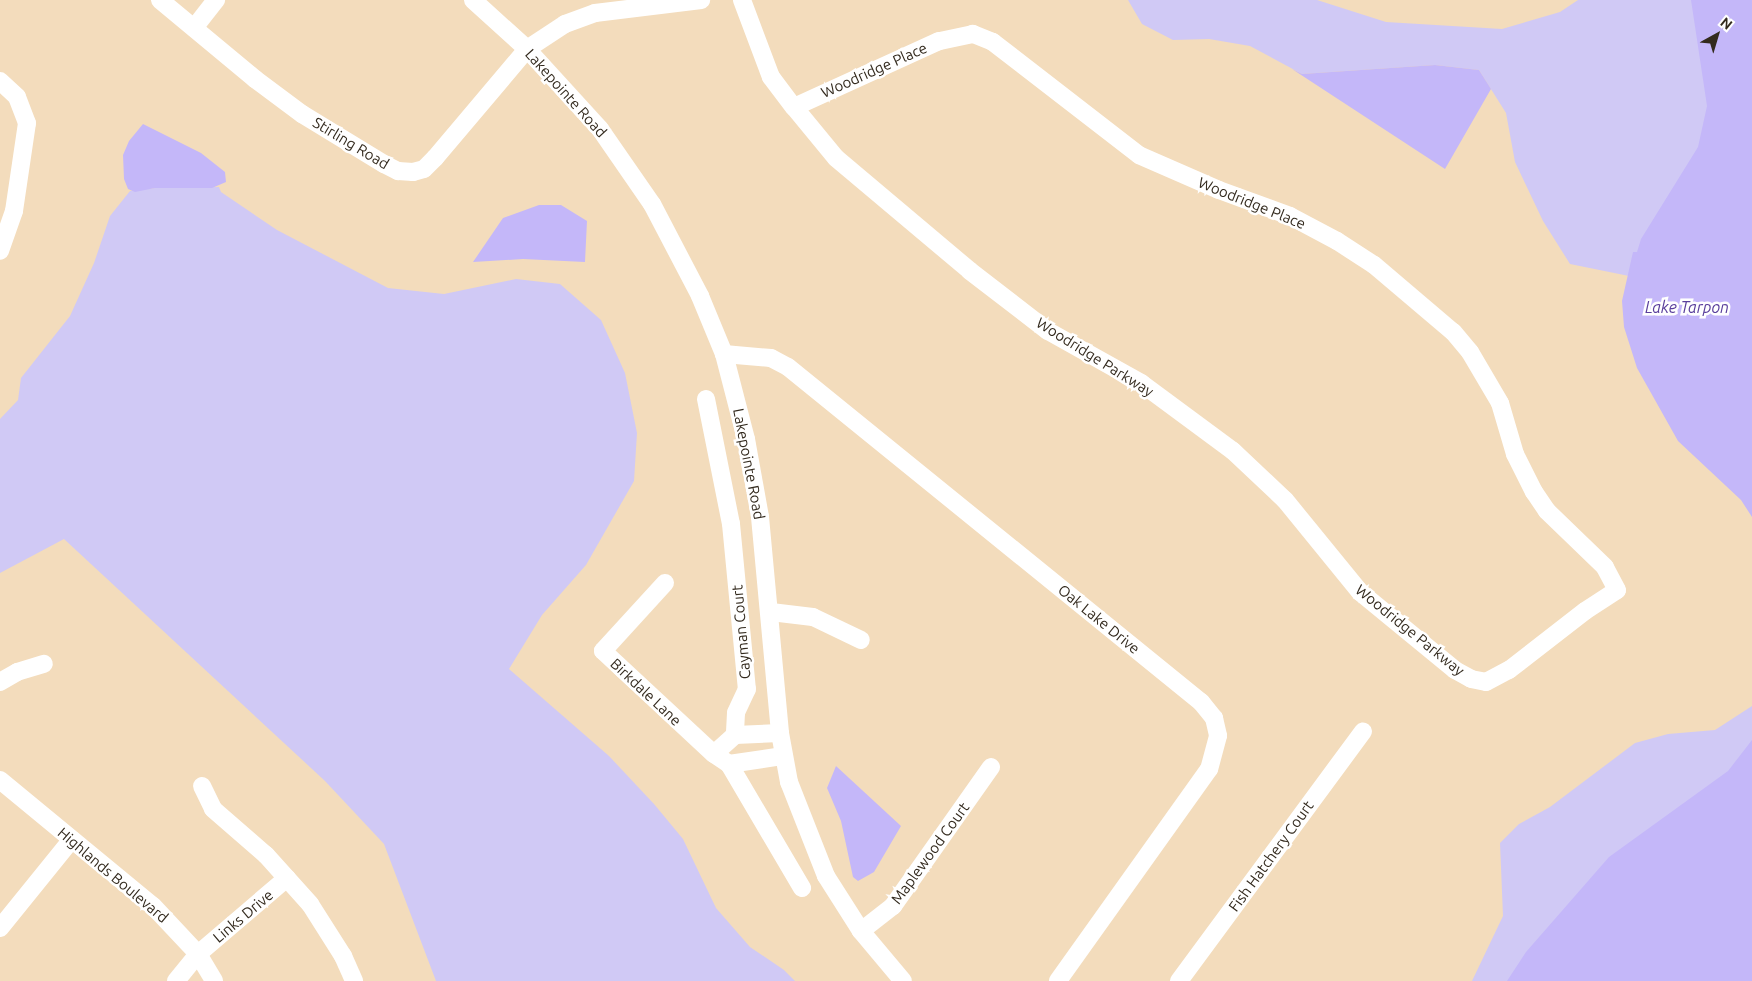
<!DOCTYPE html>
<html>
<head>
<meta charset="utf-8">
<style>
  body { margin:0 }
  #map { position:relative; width:1752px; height:981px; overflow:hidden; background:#f3dcbc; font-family:Ubuntu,sans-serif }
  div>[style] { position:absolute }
  .green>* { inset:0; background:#d0c9f5 }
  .water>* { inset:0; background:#c4b7f9 }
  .minor>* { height:18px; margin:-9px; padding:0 9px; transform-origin:9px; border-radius:9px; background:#fff }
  span { translate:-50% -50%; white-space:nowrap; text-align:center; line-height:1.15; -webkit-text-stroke:5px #fff; paint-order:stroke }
  .street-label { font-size:15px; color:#332a1e }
  .water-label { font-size:16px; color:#5a3f9c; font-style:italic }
  .north { position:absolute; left:1692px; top:10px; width:50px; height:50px; -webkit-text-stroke:4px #fff; paint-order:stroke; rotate:39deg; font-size:14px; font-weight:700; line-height:20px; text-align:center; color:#332a1e }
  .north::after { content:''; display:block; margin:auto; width:18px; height:22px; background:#332a1e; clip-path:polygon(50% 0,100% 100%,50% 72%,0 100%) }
</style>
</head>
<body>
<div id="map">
  <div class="green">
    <div style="clip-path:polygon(1128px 0,1317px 0,1386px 22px,1502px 29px,1560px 12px,1578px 0,1708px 0,1746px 78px,1629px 276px,1570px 264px,1543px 221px,1515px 162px,1506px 113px,1479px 70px,1435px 65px,1302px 74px,1250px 46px,1209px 39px,1173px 40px,1142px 24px)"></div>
    <div style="clip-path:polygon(219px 187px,221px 192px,277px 230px,388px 288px,444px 294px,516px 279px,560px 284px,601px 320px,625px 373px,637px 433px,634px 481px,586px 565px,542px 615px,509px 669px,609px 756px,654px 804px,683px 839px,716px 908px,750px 947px,784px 970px,795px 981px,436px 981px,384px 844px,325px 781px,64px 539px,0 573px,0 419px,18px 400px,21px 378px,70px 316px,94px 263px,110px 216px,130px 191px,155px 188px)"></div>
    <div style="clip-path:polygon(1752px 706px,1752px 835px,1516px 981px,1472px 981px,1503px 916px,1500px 843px,1519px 824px,1550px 807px,1635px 743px,1668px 734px,1715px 730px)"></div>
  </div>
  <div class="water">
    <div style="clip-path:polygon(1691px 0,1752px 0,1752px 517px,1741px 500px,1678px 441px,1637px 368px,1624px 327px,1622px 301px,1633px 252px,1637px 252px,1641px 239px,1698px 147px,1707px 106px)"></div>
    <div style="clip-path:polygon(1435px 65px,1479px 70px,1491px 89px,1445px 169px,1292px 69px,1302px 74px)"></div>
    <div style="clip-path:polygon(143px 124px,201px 153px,225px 172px,226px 182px,212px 188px,155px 188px,135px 192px,128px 189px,124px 179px,123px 155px,129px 141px)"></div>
    <div style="clip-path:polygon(539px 205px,561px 205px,587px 221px,585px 262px,523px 259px,473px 262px,503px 218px)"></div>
    <div style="clip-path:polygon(1752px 740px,1752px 981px,1507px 981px,1526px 952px,1609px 857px,1728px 771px)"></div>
    <div style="clip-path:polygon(836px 766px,901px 826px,874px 872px,858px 881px,853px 877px,841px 821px,827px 788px)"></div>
  </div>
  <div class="minor">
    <div style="left:160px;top:0;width:124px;rotate:39.7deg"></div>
    <div style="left:255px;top:79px;width:59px;rotate:36.7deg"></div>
    <div style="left:302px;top:114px;width:96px;rotate:31.4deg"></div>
    <div style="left:384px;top:164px;width:16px;rotate:27deg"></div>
    <div style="left:398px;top:171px;width:15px;rotate:4deg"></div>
    <div style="left:413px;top:172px;width:11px;rotate:-15deg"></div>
    <div style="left:424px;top:169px;width:16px;rotate:-45deg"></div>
    <div style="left:435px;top:158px;width:143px;rotate:-49.8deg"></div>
    <div style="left:527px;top:49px;width:45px;rotate:-33.3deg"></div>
    <div style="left:565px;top:24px;width:32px;rotate:-20deg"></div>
    <div style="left:595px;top:13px;width:107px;rotate:-7deg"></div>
    <div style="left:473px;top:0;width:73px;rotate:42.2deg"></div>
    <div style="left:527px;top:49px;width:108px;rotate:47.6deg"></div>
    <div style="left:600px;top:129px;width:91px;rotate:55.3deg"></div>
    <div style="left:652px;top:204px;width:104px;rotate:62.4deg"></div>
    <div style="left:700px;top:296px;width:63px;rotate:67.5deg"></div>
    <div style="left:724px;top:354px;width:88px;rotate:75.5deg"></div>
    <div style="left:746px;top:439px;width:79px;rotate:79.8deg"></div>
    <div style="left:760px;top:517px;width:217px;rotate:84.7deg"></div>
    <div style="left:780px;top:733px;width:50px;rotate:79.6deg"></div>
    <div style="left:789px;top:782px;width:101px;rotate:68.5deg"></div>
    <div style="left:826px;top:876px;width:65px;rotate:57.5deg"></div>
    <div style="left:861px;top:931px;width:65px;rotate:50deg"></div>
    <div style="left:742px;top:0;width:82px;rotate:69.4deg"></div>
    <div style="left:771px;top:77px;width:38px;rotate:53deg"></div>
    <div style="left:794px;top:107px;width:66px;rotate:50.5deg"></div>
    <div style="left:836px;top:158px;width:175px;rotate:40.1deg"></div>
    <div style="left:970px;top:271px;width:98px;rotate:37.6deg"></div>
    <div style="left:1048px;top:331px;width:107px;rotate:29.2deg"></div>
    <div style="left:1141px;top:383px;width:114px;rotate:36.5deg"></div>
    <div style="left:1233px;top:451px;width:71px;rotate:43.3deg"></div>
    <div style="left:1285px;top:500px;width:119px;rotate:50.8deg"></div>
    <div style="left:1360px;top:592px;width:123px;rotate:39.4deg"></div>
    <div style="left:1455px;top:670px;width:18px;rotate:29deg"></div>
    <div style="left:1471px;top:679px;width:15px;rotate:11deg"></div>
    <div style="left:1486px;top:682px;width:26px;rotate:-28deg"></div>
    <div style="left:1509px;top:670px;width:96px;rotate:-37.8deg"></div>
    <div style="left:1585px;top:611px;width:38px;rotate:-33deg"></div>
    <div style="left:1617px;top:590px;width:26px;rotate:-118deg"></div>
    <div style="left:1605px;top:567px;width:81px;rotate:-136deg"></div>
    <div style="left:1547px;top:511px;width:23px;rotate:-124deg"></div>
    <div style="left:1534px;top:492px;width:42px;rotate:-116.6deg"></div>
    <div style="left:1515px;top:454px;width:53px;rotate:-106.4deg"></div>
    <div style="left:1500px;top:403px;width:59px;rotate:-120.5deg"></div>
    <div style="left:1470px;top:352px;width:26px;rotate:-130deg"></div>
    <div style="left:1453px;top:332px;width:104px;rotate:-139.7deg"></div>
    <div style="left:1374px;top:265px;width:44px;rotate:-147deg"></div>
    <div style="left:1337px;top:241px;width:53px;rotate:-152deg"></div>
    <div style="left:1290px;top:216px;width:76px;rotate:-159.9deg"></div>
    <div style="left:1219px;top:190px;width:87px;rotate:-156.4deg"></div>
    <div style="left:1139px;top:155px;width:185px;rotate:-142.3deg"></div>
    <div style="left:993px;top:42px;width:22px;rotate:-158deg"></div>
    <div style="left:973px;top:34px;width:35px;rotate:168deg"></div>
    <div style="left:939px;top:41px;width:159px;rotate:155.5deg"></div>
    <div style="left:194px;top:28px;width:36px;rotate:-52deg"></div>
    <div style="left:0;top:81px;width:23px;rotate:43deg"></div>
    <div style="left:17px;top:97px;width:28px;rotate:69deg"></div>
    <div style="left:27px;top:123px;width:89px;rotate:98.4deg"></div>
    <div style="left:14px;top:211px;width:42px;rotate:109.3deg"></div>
    <div style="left:724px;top:354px;width:47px;rotate:4.9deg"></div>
    <div style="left:771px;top:358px;width:19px;rotate:28deg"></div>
    <div style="left:788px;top:367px;width:532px;rotate:39.05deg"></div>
    <div style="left:1201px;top:702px;width:21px;rotate:51deg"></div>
    <div style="left:1214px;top:718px;width:18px;rotate:77deg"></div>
    <div style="left:1218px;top:736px;width:34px;rotate:105deg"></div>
    <div style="left:1209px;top:769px;width:260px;rotate:125.5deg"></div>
    <div style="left:706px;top:399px;width:127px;rotate:78.7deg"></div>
    <div style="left:731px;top:524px;width:166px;rotate:84.5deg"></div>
    <div style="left:747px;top:689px;width:26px;rotate:115deg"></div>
    <div style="left:736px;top:713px;width:22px;rotate:93deg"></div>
    <div style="left:735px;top:735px;width:28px;rotate:138deg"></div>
    <div style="left:714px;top:754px;width:18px;rotate:34deg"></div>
    <div style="left:729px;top:764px;width:144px;rotate:59.5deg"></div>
    <div style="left:665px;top:583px;width:92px;rotate:132.4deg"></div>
    <div style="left:603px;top:651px;width:151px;rotate:42.9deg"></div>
    <div style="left:771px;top:612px;width:42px;rotate:6.8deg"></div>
    <div style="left:813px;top:617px;width:53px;rotate:25.6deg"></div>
    <div style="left:0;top:682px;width:20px;rotate:-30deg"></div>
    <div style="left:17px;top:672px;width:28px;rotate:-17deg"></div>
    <div style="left:735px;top:735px;width:45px;rotate:-2.5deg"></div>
    <div style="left:729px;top:764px;width:55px;rotate:-8.4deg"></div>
    <div style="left:0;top:780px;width:198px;rotate:39.5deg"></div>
    <div style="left:153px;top:906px;width:66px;rotate:46.8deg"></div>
    <div style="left:198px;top:954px;width:31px;rotate:59deg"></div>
    <div style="left:202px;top:786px;width:25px;rotate:64deg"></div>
    <div style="left:213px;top:809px;width:70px;rotate:41deg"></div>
    <div style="left:266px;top:855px;width:66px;rotate:48.1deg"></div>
    <div style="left:310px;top:904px;width:62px;rotate:57.6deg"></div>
    <div style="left:343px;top:956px;width:27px;rotate:66deg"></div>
    <div style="left:0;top:928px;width:114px;rotate:-51deg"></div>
    <div style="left:861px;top:931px;width:41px;rotate:-38deg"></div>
    <div style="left:893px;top:906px;width:170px;rotate:-54.8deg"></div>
    <div style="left:176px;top:981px;width:35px;rotate:-51deg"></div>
    <div style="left:198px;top:954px;width:117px;rotate:-40.5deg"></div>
    <div style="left:1179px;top:981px;width:310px;rotate:-53.6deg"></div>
  </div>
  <div class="street-label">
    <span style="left:874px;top:70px;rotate:-24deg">Woodridge Place</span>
    <span style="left:566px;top:93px;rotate:48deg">Lakepointe Road</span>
    <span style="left:351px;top:143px;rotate:31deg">Stirling Road</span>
    <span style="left:1252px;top:203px;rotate:22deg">Woodridge Place</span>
    <span style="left:1095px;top:357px;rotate:32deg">Woodridge Parkway</span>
    <span style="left:749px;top:464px;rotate:79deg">Lakepointe Road</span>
    <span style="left:1099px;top:619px;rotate:39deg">Oak Lake Drive</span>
    <span style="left:1410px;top:630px;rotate:39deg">Woodridge Parkway</span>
    <span style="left:741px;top:632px;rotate:-95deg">Cayman Court</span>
    <span style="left:646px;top:692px;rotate:43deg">Birkdale Lane</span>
    <span style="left:930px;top:853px;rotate:-54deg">Maplewood Court</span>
    <span style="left:1271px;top:856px;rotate:-54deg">Fish Hatchery Court</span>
    <span style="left:113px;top:875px;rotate:40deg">Highlands Boulevard</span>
    <span style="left:243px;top:916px;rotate:-40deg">Links Drive</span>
  </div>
  <div class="water-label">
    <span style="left:1687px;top:307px">Lake Tarpon</span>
  </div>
  <div class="north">N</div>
</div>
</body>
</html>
